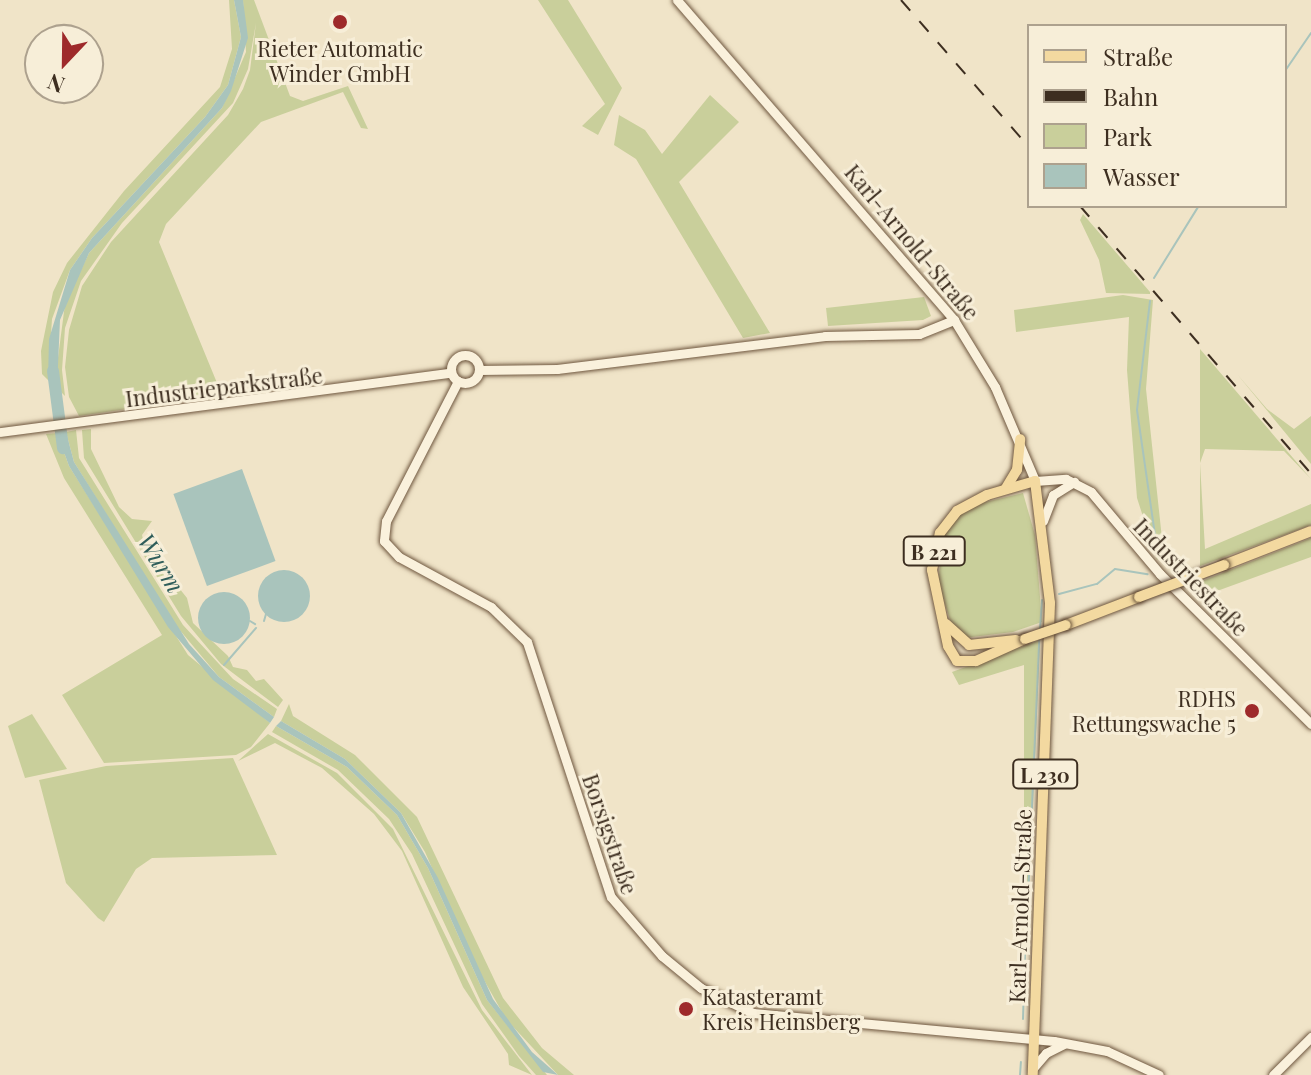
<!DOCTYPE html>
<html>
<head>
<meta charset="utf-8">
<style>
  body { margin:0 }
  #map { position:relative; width:1311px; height:1075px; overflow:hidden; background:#f0e4c8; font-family:"Playfair Display",serif }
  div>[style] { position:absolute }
  .green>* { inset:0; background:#c9cf9b }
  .water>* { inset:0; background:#a9c4bc; transform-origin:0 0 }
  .round { border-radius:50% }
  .stream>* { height:2px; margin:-1px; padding:0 1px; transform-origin:1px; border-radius:1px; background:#a9c4bc }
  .river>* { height:12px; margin:-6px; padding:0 6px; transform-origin:6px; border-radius:6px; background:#a9c4bc }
  .roads { filter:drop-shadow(0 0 2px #6f573f) drop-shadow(0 0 2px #6f573f) }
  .secondary>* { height:9px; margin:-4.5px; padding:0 4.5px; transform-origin:4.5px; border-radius:4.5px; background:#faf1dc }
  .secondary>.ring { margin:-4.5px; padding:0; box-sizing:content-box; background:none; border:9px solid #faf1dc; border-radius:50% }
  .primary>* { height:10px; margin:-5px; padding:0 5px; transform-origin:5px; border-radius:5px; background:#f3d9a0 }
  .rail>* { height:2px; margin-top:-1px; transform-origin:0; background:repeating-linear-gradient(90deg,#3d2e20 0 14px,transparent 0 28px) }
  .bridges { filter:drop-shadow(0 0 2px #5b4430) drop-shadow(0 0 2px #5b4430) }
  .primary-bridge>* { height:10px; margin:-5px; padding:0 5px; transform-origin:5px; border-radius:5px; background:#f3d9a0 }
  .dots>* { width:22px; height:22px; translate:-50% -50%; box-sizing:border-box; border:4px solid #f7eed8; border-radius:50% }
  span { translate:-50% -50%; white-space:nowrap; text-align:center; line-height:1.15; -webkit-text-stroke:6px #f7eed8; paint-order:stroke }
  .shield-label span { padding:2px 6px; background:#f7eed8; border:2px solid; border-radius:6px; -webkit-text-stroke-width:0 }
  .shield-label { font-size:20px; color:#3d2e20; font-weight:700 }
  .poi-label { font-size:22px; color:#3d2e20 }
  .right { translate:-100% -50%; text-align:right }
  .left { translate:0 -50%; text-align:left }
  .street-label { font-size:22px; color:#3d2e20 }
  .water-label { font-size:24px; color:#2f5d5a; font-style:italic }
  .legend { position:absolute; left:1027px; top:24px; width:260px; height:184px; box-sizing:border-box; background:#f7eed8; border:2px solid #ada18e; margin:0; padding:10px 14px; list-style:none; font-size:24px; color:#3d2e20 }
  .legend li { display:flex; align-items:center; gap:16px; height:40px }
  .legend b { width:40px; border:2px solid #ada18e }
  .north { position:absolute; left:24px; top:24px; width:80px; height:80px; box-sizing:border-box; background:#f7eed8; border:2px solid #ada18e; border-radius:50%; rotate:202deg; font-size:22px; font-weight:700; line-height:32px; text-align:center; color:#3d2e20 }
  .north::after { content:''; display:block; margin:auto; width:28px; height:36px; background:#9e2a2b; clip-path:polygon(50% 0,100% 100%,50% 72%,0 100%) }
</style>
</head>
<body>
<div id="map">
  <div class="green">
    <div style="clip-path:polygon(229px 0,234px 0,241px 37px,228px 85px,205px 117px,92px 238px,70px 270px,52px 319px,48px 380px,42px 374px,41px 351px,53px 292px,67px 263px,124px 191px,220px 87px,232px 49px)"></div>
    <div style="clip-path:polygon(243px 0,254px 0,290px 96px,303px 101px,348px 86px,368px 129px,361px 128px,343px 92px,261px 122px,166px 224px,159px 242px,222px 395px,79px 416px,69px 397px,65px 367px,69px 330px,82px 286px,111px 242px,228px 115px,243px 89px,250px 70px,256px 23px,248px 69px,233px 103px,122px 223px,81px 281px,65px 328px,62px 370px,65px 396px,57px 388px,56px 373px,65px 304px,89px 253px,222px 108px,246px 52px)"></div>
    <div style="clip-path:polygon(538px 0,568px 0,622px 88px,598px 135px,582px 126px,605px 104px)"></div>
    <div style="clip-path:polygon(710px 95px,739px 122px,679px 182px,770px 333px,743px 338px,636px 159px,614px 145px,619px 115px,645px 130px,662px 154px)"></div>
    <div style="clip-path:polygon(1083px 214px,1150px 292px,1150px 294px,1106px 293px,1099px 260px,1080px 220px)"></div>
    <div style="clip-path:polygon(1123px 295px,1153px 300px,1146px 389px,1163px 548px,1157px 560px,1137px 498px,1127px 370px,1129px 317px,1016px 332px,1014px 310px)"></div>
    <div style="clip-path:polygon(924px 297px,931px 316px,923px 320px,828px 326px,826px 308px)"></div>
    <div style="clip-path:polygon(1200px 349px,1311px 479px,1284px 451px,1205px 449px,1200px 463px,1205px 549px,1311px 504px,1311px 525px,1200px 566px)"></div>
    <div style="clip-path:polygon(1237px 374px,1267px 409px,1294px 429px,1311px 416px,1311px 464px)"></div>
    <div style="clip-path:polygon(91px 429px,91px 449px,119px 507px,132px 519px,152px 521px,142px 535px,144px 544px,187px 598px,193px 623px,228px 656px,233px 667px,247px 670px,256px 681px,264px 679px,283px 700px,278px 707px,221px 664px,181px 616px,84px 458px,82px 430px)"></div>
    <div style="clip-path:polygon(76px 430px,79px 458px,183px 625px,233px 679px,277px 709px,274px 717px,219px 677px,173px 622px,74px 462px,66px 432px)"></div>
    <div style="clip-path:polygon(57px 433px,69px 466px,188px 655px,270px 723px,251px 747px,236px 755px,104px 763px,62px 695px,162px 635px,64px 478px,46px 434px)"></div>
    <div style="clip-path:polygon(1023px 493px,1035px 535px,1042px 622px,1013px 632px,964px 638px,950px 620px,938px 582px,944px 536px,960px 514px,977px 504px)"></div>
    <div style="clip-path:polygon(1311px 538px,1311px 557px,1206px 595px,1202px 581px)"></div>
    <div style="clip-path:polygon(1040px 640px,1027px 944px,1024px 944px,1024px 665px,959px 685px,952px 672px)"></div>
    <div style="clip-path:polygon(317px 654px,289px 704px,293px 716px,355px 755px,417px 817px,503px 998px,542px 1048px,574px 1075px,558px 1075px,506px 1019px,471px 957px,425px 852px,401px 813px,345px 759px,281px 721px,289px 704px)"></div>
    <div style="clip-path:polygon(32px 714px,67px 769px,25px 778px,8px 726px)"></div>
    <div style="clip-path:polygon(276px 726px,347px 767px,397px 815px,428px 868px,487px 1000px,547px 1075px,536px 1075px,519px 1056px,482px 1004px,412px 854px,389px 819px,338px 770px,272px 732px)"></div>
    <div style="clip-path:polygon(268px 734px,337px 773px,393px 829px,482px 1010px,532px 1075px,509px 1065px,508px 1054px,463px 987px,402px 851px,374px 814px,322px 768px,275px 743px,238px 761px)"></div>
    <div style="clip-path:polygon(233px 758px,277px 855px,152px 858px,136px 869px,104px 922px,98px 918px,66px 883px,39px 780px,106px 766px)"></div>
  </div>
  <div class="water">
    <div style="clip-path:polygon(234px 0,243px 0,248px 38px,231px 91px,222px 108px,89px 253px,60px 320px,57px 388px,48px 380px,49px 339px,70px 270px,92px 238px,205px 117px,228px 85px,241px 37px)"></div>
    <div style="clip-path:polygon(66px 432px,74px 462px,189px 644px,219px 677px,274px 717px,270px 723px,213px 680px,168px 627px,69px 466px,57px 433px)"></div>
    <div style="left:242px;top:469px;width:98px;height:73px;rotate:70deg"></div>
    <div class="round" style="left:258px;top:570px;width:52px;height:52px"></div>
    <div class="round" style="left:198px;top:592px;width:52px;height:52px"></div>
    <div style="clip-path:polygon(281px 721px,345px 759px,401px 813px,438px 878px,493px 999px,532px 1052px,558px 1075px,543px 1072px,487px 1000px,428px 868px,397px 815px,347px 767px,276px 726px)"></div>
  </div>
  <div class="stream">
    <div style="left:1285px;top:71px;width:46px;rotate:-55.6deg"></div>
    <div style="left:1154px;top:278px;width:84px;rotate:-58.2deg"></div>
    <div style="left:1150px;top:301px;width:110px;rotate:96.8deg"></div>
    <div style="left:1137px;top:410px;width:148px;rotate:81.8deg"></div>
    <div style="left:1059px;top:594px;width:39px;rotate:-15deg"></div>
    <div style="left:1097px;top:584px;width:23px;rotate:-40deg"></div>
    <div style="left:1115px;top:569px;width:33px;rotate:9deg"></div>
    <div style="left:250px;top:621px;width:6px;rotate:31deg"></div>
    <div style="left:264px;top:621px;width:7px;rotate:-74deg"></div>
    <div style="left:1040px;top:629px;width:29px;rotate:-86deg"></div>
    <div style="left:224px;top:665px;width:49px;rotate:-49.1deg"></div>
    <div style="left:1026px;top:943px;width:303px;rotate:-87.5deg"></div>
    <div style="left:1023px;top:1019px;width:66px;rotate:-88.3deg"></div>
    <div style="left:1020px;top:1075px;width:13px;rotate:-86deg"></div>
  </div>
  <div class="river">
    <div style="left:53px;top:371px;width:78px;rotate:82.6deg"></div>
  </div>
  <div class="roads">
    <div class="secondary">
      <div style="left:677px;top:0;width:423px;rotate:49.1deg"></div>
      <div style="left:954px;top:320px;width:79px;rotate:58.5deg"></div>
      <div style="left:995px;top:387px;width:102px;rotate:66.9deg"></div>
      <div style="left:1035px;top:481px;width:31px;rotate:-4deg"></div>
      <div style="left:1066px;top:479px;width:28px;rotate:27deg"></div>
      <div style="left:1091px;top:492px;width:107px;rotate:49.9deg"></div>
      <div style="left:1160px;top:574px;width:213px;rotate:44.8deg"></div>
      <div class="ring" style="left:451px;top:355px;width:19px;height:19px"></div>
      <div style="left:479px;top:370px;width:78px;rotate:-0.7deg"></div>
      <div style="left:557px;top:369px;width:270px;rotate:-7deg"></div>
      <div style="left:825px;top:336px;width:94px;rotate:-1.2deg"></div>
      <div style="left:919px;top:334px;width:38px;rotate:-22deg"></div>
      <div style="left:458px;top:381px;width:157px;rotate:117.2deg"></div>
      <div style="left:386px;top:521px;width:20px;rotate:96deg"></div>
      <div style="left:384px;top:541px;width:22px;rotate:47deg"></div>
      <div style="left:399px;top:557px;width:105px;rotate:28.5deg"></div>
      <div style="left:491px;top:607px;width:50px;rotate:44.2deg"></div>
      <div style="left:527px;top:642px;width:268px;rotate:71.8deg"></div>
      <div style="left:611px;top:897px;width:78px;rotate:49.2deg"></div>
      <div style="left:662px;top:956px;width:50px;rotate:39.4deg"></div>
      <div style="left:701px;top:988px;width:58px;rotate:25.7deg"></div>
      <div style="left:753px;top:1013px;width:302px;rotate:5.3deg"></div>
      <div style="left:1054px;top:1041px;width:54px;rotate:10.7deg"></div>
      <div style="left:1107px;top:1051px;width:57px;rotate:24.8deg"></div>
      <div style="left:0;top:432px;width:455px;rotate:-7.5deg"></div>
      <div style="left:1043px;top:521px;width:28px;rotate:-69deg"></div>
      <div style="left:1053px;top:495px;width:25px;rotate:-32deg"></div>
      <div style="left:1033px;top:1068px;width:20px;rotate:-49deg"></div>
      <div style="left:1046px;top:1053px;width:20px;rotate:-27deg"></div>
      <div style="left:1273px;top:1075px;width:54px;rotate:-45deg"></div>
    </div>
    <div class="primary">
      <div style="left:1006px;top:488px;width:21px;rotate:-59deg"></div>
      <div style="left:1017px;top:470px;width:31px;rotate:-84deg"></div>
      <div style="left:1224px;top:565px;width:93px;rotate:-21.3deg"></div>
      <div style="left:946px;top:624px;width:31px;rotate:42deg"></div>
      <div style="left:969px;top:645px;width:47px;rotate:-6.1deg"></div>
      <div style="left:1066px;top:625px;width:78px;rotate:-21deg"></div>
      <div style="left:1025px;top:639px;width:54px;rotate:155.8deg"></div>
      <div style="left:976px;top:661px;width:19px;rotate:180deg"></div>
      <div style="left:957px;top:661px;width:17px;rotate:-121deg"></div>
      <div style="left:948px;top:646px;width:78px;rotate:-101.9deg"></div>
      <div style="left:932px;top:570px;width:38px;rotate:-78deg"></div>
      <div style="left:940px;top:533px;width:28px;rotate:-52deg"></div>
      <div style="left:957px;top:511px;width:34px;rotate:-28deg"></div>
      <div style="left:987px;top:495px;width:50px;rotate:-16.3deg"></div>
      <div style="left:1035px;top:481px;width:123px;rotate:83deg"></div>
      <div style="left:1050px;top:603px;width:472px;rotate:92.1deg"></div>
    </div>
  </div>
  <div class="rail">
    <div style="left:901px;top:0;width:195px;rotate:49deg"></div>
    <div style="left:1080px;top:206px;width:354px;rotate:49.2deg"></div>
  </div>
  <div class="bridges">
    <div class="primary-bridge">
      <div style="left:1139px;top:597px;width:91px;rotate:-20.6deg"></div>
      <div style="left:1025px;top:639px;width:43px;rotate:-18.9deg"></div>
    </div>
  </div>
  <div class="dots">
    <div style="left:340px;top:22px;background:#9e2a2b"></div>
    <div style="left:1252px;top:711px;background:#9e2a2b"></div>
    <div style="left:686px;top:1009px;background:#9e2a2b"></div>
  </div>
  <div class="shield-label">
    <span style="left:934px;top:551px">B 221</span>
    <span style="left:1045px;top:774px">L 230</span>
  </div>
  <div class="poi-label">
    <span style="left:340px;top:61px">Rieter Automatic<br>Winder GmbH</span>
    <span class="right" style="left:1236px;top:711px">RDHS<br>Rettungswache 5</span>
    <span class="left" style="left:702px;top:1009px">Katasteramt<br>Kreis Heinsberg</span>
  </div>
  <div class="street-label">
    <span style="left:912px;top:242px;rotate:50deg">Karl-Arnold-Straße</span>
    <span style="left:224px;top:387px;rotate:-7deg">Industrieparkstraße</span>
    <span style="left:1191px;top:577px;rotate:46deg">Industriestraße</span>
    <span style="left:610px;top:834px;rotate:71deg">Borsigstraße</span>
    <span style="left:1020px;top:906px;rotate:-88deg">Karl-Arnold-Straße</span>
  </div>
  <div class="water-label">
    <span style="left:161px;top:563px;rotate:58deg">Wurm</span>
  </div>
  <ul class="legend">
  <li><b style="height:10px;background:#f3d9a0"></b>Straße</li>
  <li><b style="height:10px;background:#3d2e20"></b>Bahn</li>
  <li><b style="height:22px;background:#c9cf9b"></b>Park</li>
  <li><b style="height:22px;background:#a9c4bc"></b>Wasser</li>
  </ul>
  <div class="north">N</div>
</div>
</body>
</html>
